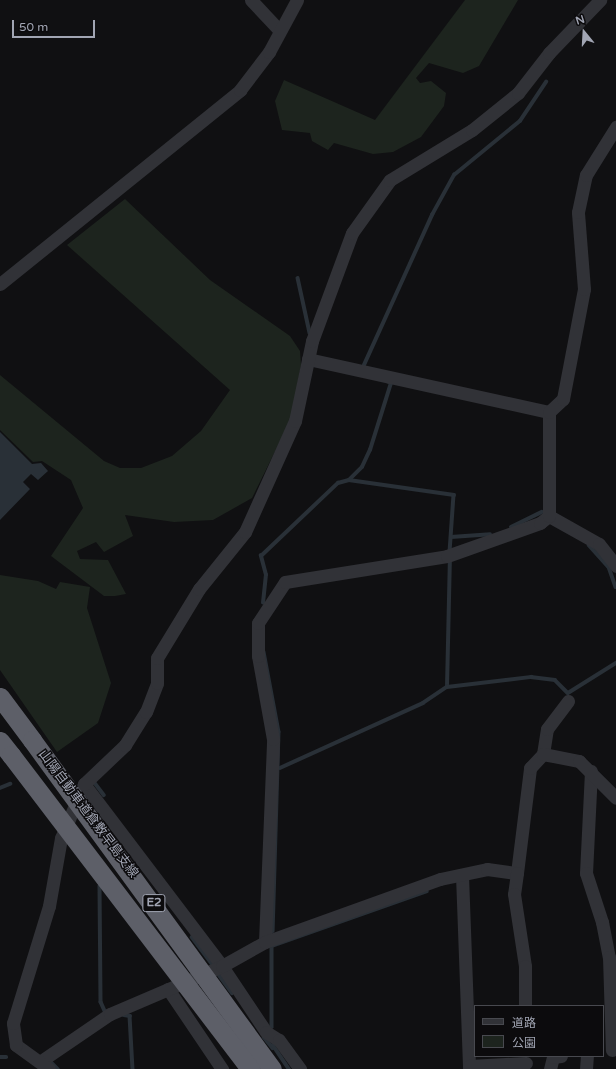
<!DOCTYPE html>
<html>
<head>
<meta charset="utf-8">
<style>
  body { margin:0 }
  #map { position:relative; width:616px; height:1069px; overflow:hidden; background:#101012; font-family:"Varela Round","Noto Sans JP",sans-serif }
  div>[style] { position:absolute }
  .green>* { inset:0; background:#1d241e }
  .water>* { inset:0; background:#293037 }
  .stream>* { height:3.5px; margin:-1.75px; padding:0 1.75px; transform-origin:1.75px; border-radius:1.75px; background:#293037 }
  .minor>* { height:13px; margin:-6.5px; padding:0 6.5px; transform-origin:6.5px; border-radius:6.5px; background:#313237 }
  .highway>* { height:19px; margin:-9.5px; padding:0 9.5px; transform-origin:9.5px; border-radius:9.5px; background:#5d5f68 }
  .highway-bridge>* { height:19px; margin:-9.5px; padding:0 9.5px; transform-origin:9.5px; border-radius:9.5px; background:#5d5f68 }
  span { translate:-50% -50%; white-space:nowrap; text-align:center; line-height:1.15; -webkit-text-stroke:3px #0c0b0d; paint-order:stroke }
  .shield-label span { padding:1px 3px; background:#0c0b0d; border:1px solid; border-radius:3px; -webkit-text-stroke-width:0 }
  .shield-label { font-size:12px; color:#a1a5b3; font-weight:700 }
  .street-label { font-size:13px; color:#a1a5b3 }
  .legend { position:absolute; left:474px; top:1005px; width:130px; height:52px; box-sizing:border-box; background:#0c0b0d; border:1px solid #48494f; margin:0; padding:5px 7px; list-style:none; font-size:12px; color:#a1a5b3 }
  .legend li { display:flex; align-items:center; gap:8px; height:20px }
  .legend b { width:20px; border:1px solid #48494f }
  .north { position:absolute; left:564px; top:12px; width:40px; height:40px; -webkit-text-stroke:3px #0c0b0d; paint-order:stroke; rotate:342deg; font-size:11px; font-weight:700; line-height:16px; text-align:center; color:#a1a5b3 }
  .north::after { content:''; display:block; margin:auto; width:14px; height:18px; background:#a1a5b3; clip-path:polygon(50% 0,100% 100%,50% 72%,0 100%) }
  .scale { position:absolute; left:12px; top:20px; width:83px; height:18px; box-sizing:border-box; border:2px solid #a1a5b3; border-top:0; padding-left:5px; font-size:12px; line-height:14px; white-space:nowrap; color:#a1a5b3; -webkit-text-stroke:3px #0c0b0d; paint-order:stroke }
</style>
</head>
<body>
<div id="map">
  <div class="green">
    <div style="clip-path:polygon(465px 0,518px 0,479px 66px,463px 73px,429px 63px,416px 78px,420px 83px,431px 81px,446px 93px,444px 106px,421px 137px,393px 152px,373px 154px,334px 143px,328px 150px,312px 141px,310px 133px,282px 130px,275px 101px,284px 80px,375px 120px)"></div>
    <div style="clip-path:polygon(125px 199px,210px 280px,290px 336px,300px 351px,301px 365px,291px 419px,252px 498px,213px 520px,174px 522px,125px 515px,133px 536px,104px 552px,96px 542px,77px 551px,80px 559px,108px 560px,126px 594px,115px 596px,104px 596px,51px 556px,83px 508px,71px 480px,42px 461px,33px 462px,0 430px,0 375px,104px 461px,120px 468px,141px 468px,172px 456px,201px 431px,230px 390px,67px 245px)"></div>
    <div style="clip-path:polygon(0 575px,38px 581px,56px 589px,60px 582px,90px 587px,87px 608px,111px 683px,98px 723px,57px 752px,0 670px)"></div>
  </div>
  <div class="water">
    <div style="clip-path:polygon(0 432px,32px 464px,41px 463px,48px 471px,38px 480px,31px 474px,23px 482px,30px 489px,0 520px)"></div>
  </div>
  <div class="stream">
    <div style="left:298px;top:278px;width:56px;rotate:77.7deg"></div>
    <div style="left:364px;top:365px;width:165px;rotate:-65.6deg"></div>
    <div style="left:432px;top:215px;width:46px;rotate:-61.2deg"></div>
    <div style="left:454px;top:175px;width:85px;rotate:-39.3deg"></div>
    <div style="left:520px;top:121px;width:47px;rotate:-56.3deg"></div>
    <div style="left:349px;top:480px;width:18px;rotate:-45deg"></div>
    <div style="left:362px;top:467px;width:19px;rotate:-65deg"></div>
    <div style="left:370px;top:450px;width:70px;rotate:-72.6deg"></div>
    <div style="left:391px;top:383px;width:3px;rotate:-162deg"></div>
    <div style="left:511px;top:527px;width:34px;rotate:-26deg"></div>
    <div style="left:451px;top:537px;width:39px;rotate:-4deg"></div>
    <div style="left:589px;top:545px;width:30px;rotate:48deg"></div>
    <div style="left:609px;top:567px;width:21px;rotate:71deg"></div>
    <div style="left:263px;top:603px;width:28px;rotate:-84deg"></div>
    <div style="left:266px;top:575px;width:20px;rotate:-105deg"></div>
    <div style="left:261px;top:556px;width:106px;rotate:-43.5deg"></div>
    <div style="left:338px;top:483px;width:11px;rotate:-15deg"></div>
    <div style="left:349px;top:480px;width:106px;rotate:8.1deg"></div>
    <div style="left:454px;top:495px;width:57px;rotate:94deg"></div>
    <div style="left:264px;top:652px;width:81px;rotate:79.4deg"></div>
    <div style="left:279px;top:732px;width:199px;rotate:91.7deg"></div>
    <div style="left:447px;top:687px;width:129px;rotate:-88.7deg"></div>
    <div style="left:280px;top:768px;width:157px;rotate:-24.4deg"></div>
    <div style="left:423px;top:703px;width:29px;rotate:-34deg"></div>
    <div style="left:447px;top:687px;width:85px;rotate:-6.8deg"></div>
    <div style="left:531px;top:677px;width:24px;rotate:7deg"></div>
    <div style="left:555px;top:680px;width:18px;rotate:45deg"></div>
    <div style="left:568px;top:693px;width:57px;rotate:-32deg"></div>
    <div style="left:95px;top:783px;width:15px;rotate:53deg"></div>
    <div style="left:0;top:788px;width:11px;rotate:-22deg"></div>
    <div style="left:100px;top:886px;width:116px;rotate:89.5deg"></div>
    <div style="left:101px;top:1002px;width:12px;rotate:66deg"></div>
    <div style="left:192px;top:937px;width:34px;rotate:53deg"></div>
    <div style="left:272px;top:945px;width:82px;rotate:90deg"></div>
    <div style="left:272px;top:946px;width:164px;rotate:-19.5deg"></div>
    <div style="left:217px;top:972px;width:26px;rotate:54deg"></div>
    <div style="left:124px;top:1015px;width:6px;rotate:9deg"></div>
    <div style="left:130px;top:1016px;width:53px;rotate:86.8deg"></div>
    <div style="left:264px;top:1037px;width:14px;rotate:51deg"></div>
    <div style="left:273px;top:1045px;width:29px;rotate:56deg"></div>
    <div style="left:0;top:1057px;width:6px"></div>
    <div style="left:50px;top:1061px;width:11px;rotate:45deg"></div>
  </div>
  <div class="minor">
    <div style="left:251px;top:0;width:42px;rotate:46.9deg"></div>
    <div style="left:0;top:284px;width:309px;rotate:-38.9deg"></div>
    <div style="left:240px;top:90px;width:48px;rotate:-52.7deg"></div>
    <div style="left:269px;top:52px;width:59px;rotate:-61.7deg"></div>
    <div style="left:308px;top:359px;width:247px;rotate:12.4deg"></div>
    <div style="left:549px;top:516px;width:57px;rotate:29.2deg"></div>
    <div style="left:599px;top:544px;width:28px;rotate:52deg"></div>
    <div style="left:543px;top:754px;width:25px;rotate:-81deg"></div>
    <div style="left:547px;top:729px;width:35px;rotate:-53deg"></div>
    <div style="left:591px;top:771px;width:102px;rotate:92.8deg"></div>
    <div style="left:586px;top:873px;width:52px;rotate:71.9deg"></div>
    <div style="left:602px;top:922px;width:36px;rotate:79deg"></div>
    <div style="left:609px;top:957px;width:93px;rotate:88.2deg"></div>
    <div style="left:84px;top:784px;width:228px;rotate:52.8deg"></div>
    <div style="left:222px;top:966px;width:79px;rotate:56.3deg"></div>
    <div style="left:266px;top:1032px;width:15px;rotate:32deg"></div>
    <div style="left:279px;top:1040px;width:36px;rotate:54deg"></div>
    <div style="left:517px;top:873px;width:106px;rotate:-82.9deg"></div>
    <div style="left:530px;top:768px;width:19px;rotate:-47deg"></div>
    <div style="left:543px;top:754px;width:37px;rotate:11deg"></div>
    <div style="left:579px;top:761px;width:52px;rotate:45deg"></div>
    <div style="left:462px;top:875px;width:194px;rotate:87.9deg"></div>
    <div style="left:265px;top:942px;width:203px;rotate:-87.7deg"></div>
    <div style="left:273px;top:739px;width:84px;rotate:-100.2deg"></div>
    <div style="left:258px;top:656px;width:33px;rotate:-90deg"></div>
    <div style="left:258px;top:623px;width:49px;rotate:-56.6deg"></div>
    <div style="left:285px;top:582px;width:164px;rotate:-9.1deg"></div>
    <div style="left:447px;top:556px;width:99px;rotate:-19.5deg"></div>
    <div style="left:540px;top:523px;width:11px;rotate:-38deg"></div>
    <div style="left:549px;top:516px;width:104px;rotate:-90deg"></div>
    <div style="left:549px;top:412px;width:19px;rotate:-43deg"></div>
    <div style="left:563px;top:399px;width:112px;rotate:-79.2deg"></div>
    <div style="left:584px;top:289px;width:77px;rotate:-94.5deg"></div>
    <div style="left:578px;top:212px;width:38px;rotate:-78deg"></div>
    <div style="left:586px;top:175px;width:57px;rotate:-58deg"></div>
    <div style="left:168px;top:989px;width:97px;rotate:56deg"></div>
    <div style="left:41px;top:1061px;width:83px;rotate:-34.3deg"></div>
    <div style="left:110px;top:1014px;width:122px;rotate:-23.2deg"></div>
    <div style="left:222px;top:966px;width:49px;rotate:-29.2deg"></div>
    <div style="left:265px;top:942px;width:186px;rotate:-19.8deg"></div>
    <div style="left:440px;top:879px;width:48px;rotate:-12deg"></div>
    <div style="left:487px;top:869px;width:30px;rotate:8deg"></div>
    <div style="left:517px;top:873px;width:21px;rotate:98deg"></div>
    <div style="left:514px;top:894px;width:73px;rotate:81.3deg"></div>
    <div style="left:525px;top:966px;width:40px;rotate:90deg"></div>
    <div style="left:469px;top:1066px;width:57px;rotate:-3deg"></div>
    <div style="left:49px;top:1069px;width:41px;rotate:-144deg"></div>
    <div style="left:16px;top:1045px;width:22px;rotate:-98deg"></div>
    <div style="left:13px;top:1023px;width:122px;rotate:-72.9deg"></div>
    <div style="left:49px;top:906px;width:69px;rotate:-80deg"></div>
    <div style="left:61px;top:838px;width:59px;rotate:-66.9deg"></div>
    <div style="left:84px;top:784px;width:57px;rotate:-43.6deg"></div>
    <div style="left:125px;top:745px;width:39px;rotate:-58deg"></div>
    <div style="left:146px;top:712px;width:31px;rotate:-69deg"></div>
    <div style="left:157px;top:683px;width:25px;rotate:-90deg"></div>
    <div style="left:157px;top:658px;width:81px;rotate:-58.7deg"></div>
    <div style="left:199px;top:589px;width:73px;rotate:-51.1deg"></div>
    <div style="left:245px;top:532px;width:122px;rotate:-65.8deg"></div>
    <div style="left:295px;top:421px;width:82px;rotate:-78deg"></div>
    <div style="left:312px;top:341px;width:115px;rotate:-69.7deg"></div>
    <div style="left:352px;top:233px;width:65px;rotate:-54.4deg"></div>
    <div style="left:390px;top:180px;width:96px;rotate:-31.4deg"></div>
    <div style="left:472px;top:130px;width:59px;rotate:-38.8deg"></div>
    <div style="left:518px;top:93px;width:51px;rotate:-52.2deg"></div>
    <div style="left:549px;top:53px;width:74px;rotate:-46.1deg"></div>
    <div style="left:550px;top:1069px;width:12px;rotate:-76deg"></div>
    <div style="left:553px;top:1057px;width:8px;rotate:-7deg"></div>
    <div style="left:586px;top:1069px;width:13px;rotate:-86deg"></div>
  </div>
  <div class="highway">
    <div style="left:0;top:697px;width:54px;rotate:53.3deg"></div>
    <div style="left:0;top:741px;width:18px;rotate:52deg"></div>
  </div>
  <div class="highway-bridge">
    <div style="left:32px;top:740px;width:407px;rotate:53.9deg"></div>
    <div style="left:11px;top:755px;width:395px;rotate:52.7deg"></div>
  </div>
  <div class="shield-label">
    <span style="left:154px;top:903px">E2</span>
  </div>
  <div class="street-label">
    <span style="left:88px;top:814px;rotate:53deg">山陽自動車道倉敷早島支線</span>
  </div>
  <ul class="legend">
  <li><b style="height:5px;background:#313237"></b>道路</li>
  <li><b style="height:11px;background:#1d241e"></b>公園</li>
  </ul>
  <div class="north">N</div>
  <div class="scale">50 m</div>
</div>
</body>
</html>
